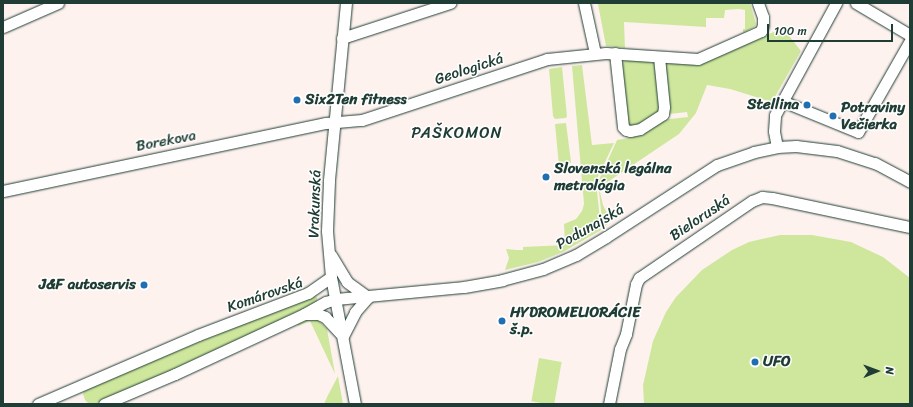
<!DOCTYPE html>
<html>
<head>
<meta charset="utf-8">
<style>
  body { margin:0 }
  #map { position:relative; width:913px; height:407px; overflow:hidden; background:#fef2ef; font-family:Sriracha,sans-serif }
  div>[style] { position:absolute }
  .green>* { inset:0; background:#cfe79d; transform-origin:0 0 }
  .roads { filter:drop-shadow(0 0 1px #1f3d34) drop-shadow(0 0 1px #1f3d34) }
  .minor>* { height:11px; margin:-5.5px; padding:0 5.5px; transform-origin:5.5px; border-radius:5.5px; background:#fff }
  .dots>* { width:11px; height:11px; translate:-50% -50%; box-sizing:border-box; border:2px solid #fff; border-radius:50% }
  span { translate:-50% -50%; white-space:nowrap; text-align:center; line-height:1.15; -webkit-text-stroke:3px #fff; paint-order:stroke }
  .street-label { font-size:15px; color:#1f3d34 }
  .poi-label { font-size:15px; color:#1f3d34; font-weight:700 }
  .left { translate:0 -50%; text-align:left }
  .right { translate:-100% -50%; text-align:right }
  .neighbourhood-label { font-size:16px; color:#1f3d34; letter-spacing:1px }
  .frame { position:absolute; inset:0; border:4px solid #1f3d34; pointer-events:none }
  .north { position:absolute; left:857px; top:351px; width:40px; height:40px; -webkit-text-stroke:3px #fff; paint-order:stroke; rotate:89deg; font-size:11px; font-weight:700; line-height:16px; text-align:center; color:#1f3d34 }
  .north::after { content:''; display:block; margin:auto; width:14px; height:18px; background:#1f3d34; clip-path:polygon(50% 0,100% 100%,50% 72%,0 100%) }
  .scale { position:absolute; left:767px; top:24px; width:126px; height:18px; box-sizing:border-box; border:2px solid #1f3d34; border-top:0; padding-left:5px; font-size:12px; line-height:14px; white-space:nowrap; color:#1f3d34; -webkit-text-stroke:3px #fff; paint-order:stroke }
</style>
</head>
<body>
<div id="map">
  <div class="green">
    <div style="clip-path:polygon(591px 3px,750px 3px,756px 24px,754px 27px,743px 33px,743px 29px,745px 29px,745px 10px,739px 9px,725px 10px,724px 18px,706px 18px,706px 27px,624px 22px,625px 48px,606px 46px,598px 4px)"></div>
    <div style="clip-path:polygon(783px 28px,801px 51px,772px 102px,730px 89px,707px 85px,696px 113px,679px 134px,606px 183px,598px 184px,603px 205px,609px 217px,607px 218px,609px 222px,603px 229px,598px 182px,617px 140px,628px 138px,661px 120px,688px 117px,687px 112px,670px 114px,665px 66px,670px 62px,698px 64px)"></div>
    <div style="clip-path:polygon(628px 59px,654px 63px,662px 111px,637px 127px,628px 125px,626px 122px,621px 64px)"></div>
    <div style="clip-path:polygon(582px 65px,592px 145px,614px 143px,596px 181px,601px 230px,563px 252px,538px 262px,505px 270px,509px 258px,506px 249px,517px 250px,523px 250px,523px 247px,565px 245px,564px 224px,576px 219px,582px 211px,584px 204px,572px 66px)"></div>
    <div style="clip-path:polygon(562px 67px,567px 116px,566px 118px,555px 119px,553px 116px,549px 69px)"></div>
    <div style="clip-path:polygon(566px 123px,571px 162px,569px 165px,559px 166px,555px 124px)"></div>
    <div style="clip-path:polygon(780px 235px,812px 235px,851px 242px,883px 257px,910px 278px,910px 404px,644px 404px,643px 385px,653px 341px,666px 312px,676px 297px,702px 270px,732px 250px,749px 242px)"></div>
    <div style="clip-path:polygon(312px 296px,317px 297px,317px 302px,202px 358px,94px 404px,89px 404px,85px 400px,83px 394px,84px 389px)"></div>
    <div style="clip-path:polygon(310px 319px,318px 320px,327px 329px,335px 374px,310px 321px,298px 326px,297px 324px)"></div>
    <div style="left:539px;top:358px;width:23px;height:44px;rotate:10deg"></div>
    <div style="clip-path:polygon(338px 376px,343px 404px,324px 404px,327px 397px)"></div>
  </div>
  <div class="roads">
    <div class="minor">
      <div style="left:346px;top:3px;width:179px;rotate:95.5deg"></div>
      <div style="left:329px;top:181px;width:50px;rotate:92.3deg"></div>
      <div style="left:327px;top:231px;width:46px;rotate:85deg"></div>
      <div style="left:331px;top:277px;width:129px;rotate:79.3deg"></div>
      <div style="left:584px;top:3px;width:51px;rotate:77.6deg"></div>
      <div style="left:856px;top:3px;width:63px;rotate:30.7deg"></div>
      <div style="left:3px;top:27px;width:60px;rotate:-23.6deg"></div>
      <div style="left:342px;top:38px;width:114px;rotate:-18deg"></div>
      <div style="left:615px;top:53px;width:74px;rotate:83.8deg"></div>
      <div style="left:623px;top:127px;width:4px;rotate:45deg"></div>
      <div style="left:626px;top:130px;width:4px;rotate:14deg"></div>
      <div style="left:630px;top:131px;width:10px;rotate:-11deg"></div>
      <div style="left:640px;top:129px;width:27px;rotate:-33deg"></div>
      <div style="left:663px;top:114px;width:7px;rotate:-82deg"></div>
      <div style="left:664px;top:107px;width:50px;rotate:-95.7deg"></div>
      <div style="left:782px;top:101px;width:82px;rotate:22.2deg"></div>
      <div style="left:858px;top:132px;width:105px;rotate:-60.3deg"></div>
      <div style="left:777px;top:147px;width:16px;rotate:-101deg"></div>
      <div style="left:774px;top:131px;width:16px;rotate:-86deg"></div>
      <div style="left:775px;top:115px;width:128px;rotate:-61.4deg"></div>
      <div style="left:3px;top:191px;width:330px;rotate:-11.9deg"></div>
      <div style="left:326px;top:123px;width:36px;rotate:-5deg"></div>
      <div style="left:362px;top:120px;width:195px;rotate:-18.2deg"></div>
      <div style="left:547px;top:59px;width:59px;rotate:-5.8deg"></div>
      <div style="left:606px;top:53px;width:92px;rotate:3.7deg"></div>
      <div style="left:698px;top:59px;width:69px;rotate:-24deg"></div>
      <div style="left:761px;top:31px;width:6px;rotate:-72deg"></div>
      <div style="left:763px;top:25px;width:8px;rotate:-90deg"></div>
      <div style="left:763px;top:17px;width:15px;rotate:-110deg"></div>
      <div style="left:331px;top:255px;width:31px;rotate:59deg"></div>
      <div style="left:347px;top:282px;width:26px;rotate:36deg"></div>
      <div style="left:305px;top:314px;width:13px"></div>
      <div style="left:318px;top:314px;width:8px;rotate:23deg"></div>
      <div style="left:325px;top:317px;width:23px;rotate:47deg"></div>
      <div style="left:343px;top:336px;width:27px;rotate:-63deg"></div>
      <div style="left:355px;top:312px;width:20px;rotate:-49deg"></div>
      <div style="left:38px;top:404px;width:174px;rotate:-23.3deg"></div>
      <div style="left:198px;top:335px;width:118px;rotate:-20.9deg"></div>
      <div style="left:308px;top:293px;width:28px;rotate:-35deg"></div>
      <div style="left:104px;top:404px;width:77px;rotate:-22.9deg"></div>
      <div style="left:175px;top:374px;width:142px;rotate:-24.9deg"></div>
      <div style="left:304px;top:314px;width:25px;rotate:-29deg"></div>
      <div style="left:326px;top:302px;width:10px;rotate:-17deg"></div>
      <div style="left:336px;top:299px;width:129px;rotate:-5.4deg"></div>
      <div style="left:464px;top:287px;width:39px;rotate:-10deg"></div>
      <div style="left:502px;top:280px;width:42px;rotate:-15deg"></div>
      <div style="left:543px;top:269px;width:36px;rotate:-23deg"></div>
      <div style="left:576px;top:255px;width:35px;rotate:-31deg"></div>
      <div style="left:606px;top:237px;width:132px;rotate:-33deg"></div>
      <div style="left:717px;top:165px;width:39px;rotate:-19deg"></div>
      <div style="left:754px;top:152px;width:24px;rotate:-12deg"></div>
      <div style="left:777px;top:147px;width:19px;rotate:-3deg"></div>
      <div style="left:796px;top:146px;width:41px;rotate:7deg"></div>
      <div style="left:837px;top:151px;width:40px;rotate:18deg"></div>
      <div style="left:875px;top:163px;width:40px;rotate:28deg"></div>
      <div style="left:609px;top:404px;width:56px;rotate:-78.7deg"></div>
      <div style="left:620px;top:349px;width:16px;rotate:-68deg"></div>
      <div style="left:626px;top:334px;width:51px;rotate:-78.7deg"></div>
      <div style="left:636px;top:284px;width:7px;rotate:-63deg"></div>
      <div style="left:639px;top:278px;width:137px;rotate:-34.3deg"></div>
      <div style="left:752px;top:201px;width:11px;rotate:-22deg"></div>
      <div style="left:762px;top:197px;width:10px;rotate:6deg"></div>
      <div style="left:772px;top:198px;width:141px;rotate:11.9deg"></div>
    </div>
  </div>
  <div class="dots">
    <div style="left:297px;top:100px;background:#1f6fb2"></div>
    <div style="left:807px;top:105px;background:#1f6fb2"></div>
    <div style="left:833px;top:116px;background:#1f6fb2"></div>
    <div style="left:546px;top:177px;background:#1f6fb2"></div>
    <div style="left:144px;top:285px;background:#1f6fb2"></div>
    <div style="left:502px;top:321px;background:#1f6fb2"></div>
    <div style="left:755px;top:362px;background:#1f6fb2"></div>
  </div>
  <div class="street-label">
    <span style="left:469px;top:69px;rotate:-18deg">Geologická</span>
    <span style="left:166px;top:141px;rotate:-11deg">Borekova</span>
    <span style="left:315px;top:204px;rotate:-88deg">Vrakunská</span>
    <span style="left:700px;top:218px;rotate:-34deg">Bieloruská</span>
    <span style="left:590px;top:227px;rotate:-30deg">Podunajská</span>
    <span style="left:265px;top:295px;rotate:-19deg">Komárovská</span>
  </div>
  <div class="poi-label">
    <span class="left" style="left:305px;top:100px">Six2Ten fitness</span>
    <span class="right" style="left:799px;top:105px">Stellina</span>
    <span class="left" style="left:841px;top:116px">Potraviny<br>Večierka</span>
    <span class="left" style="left:554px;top:177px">Slovenská legálna<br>metrológia</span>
    <span class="right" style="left:136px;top:285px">J&amp;F autoservis</span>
    <span class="left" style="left:510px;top:321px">HYDROMELIORÁCIE<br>š.p.</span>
    <span class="left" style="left:763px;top:362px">UFO</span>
  </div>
  <div class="neighbourhood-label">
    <span style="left:457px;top:133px">PAŠKOMON</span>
  </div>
  <div class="frame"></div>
  <div class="north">N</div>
  <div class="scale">100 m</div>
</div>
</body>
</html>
